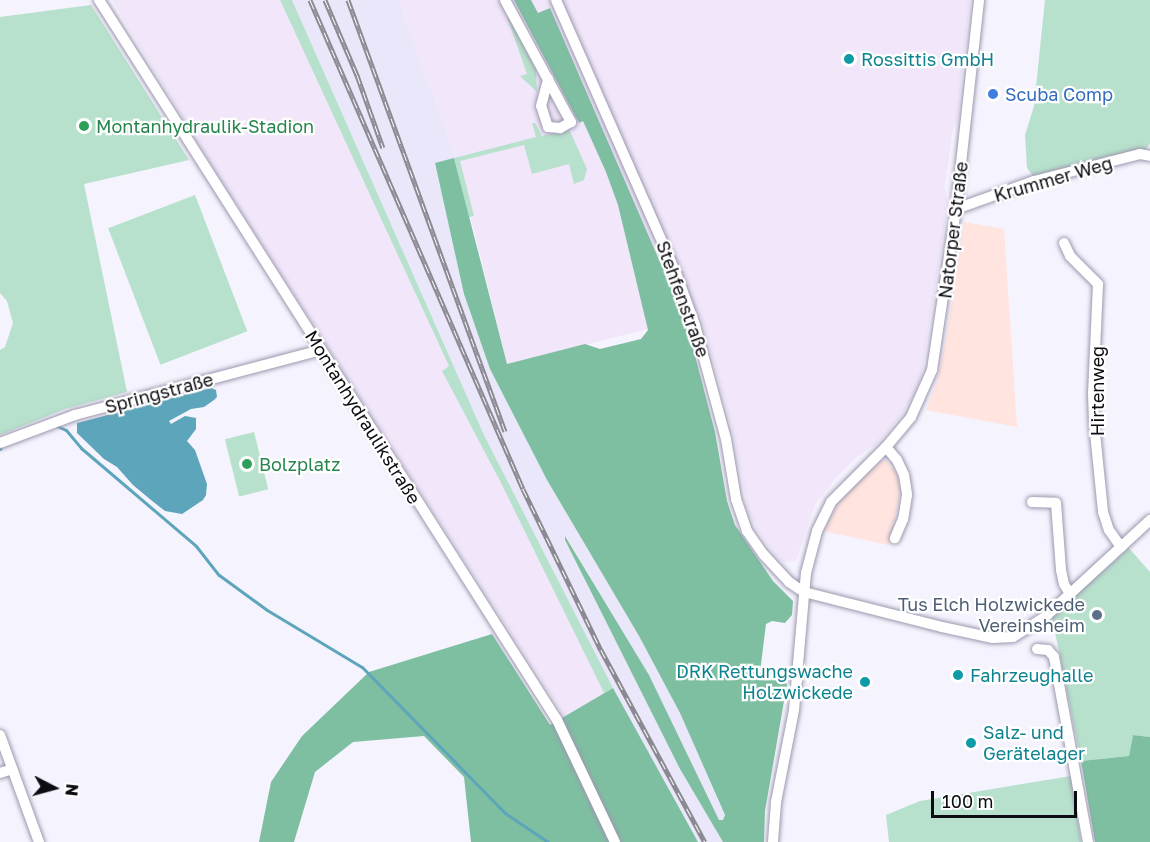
<!DOCTYPE html>
<html>
<head>
<meta charset="utf-8">
<style>
  body { margin:0 }
  #map { position:relative; width:1150px; height:842px; overflow:hidden; background:#f5f3fd; font-family:"Golos Text",sans-serif }
  div>[style] { position:absolute }
  .commercial>* { inset:0; background:#ffe4df }
  .industrial>* { inset:0; background:#f1e6fa }
  .built>* { inset:0; background:#eae7fa }
  .green>* { inset:0; background:#b7e1cc; transform-origin:0 0 }
  .forest>* { inset:0; background:#7ebfa2 }
  .water>* { inset:0; background:#5ca5ba }
  .stream>* { height:3px; margin:-1.5px; padding:0 1.5px; transform-origin:1.5px; border-radius:1.5px; background:#5ca5ba }
  .roads { filter:drop-shadow(0 0 2px #9c98af) drop-shadow(0 0 2px #9c98af) }
  .street>* { height:10px; margin:-5px; padding:0 5px; transform-origin:5px; border-radius:5px; background:#fff }
  .rail>* { height:5px; margin-top:-2.5px; transform-origin:0; background:repeating-linear-gradient(90deg,#fff 0 9px,#8b8992 0 18px); box-sizing:border-box; border-block:2px solid #8b8992 }
  .dots>* { width:16px; height:16px; translate:-50% -50%; box-sizing:border-box; border:3px solid #fff; border-radius:50% }
  span { translate:-50% -50%; white-space:nowrap; text-align:center; line-height:1.15; -webkit-text-stroke:4.5px #fff; paint-order:stroke }
  .culture-label { font-size:18px; color:#0d838f }
  .left { translate:0 -50%; text-align:left }
  .right { translate:-100% -50%; text-align:right }
  .shop-label { font-size:18px; color:#366cbe }
  .leisure-label { font-size:18px; color:#27864d }
  .street-label { font-size:18px; color:#0d0c13 }
  .service-label { font-size:18px; color:#4e5e75 }
  .north { position:absolute; left:24px; top:758px; width:60px; height:60px; -webkit-text-stroke:4px #fff; paint-order:stroke; rotate:96deg; font-size:16px; font-weight:700; line-height:24px; text-align:center; color:#0d0c13 }
  .north::after { content:''; display:block; margin:auto; width:21px; height:27px; background:#0d0c13; clip-path:polygon(50% 0,100% 100%,50% 72%,0 100%) }
  .scale { position:absolute; left:931px; top:791px; width:146px; height:27px; box-sizing:border-box; border:3px solid #0d0c13; border-top:0; padding-left:8px; font-size:18px; line-height:21px; white-space:nowrap; color:#0d0c13; -webkit-text-stroke:4px #fff; paint-order:stroke }
</style>
</head>
<body>
<div id="map">
  <div class="commercial">
    <div style="clip-path:polygon(964px 222px,1004px 229px,1017px 427px,926px 410px,937px 381px,945px 344px)"></div>
    <div style="clip-path:polygon(885px 459px,897px 474px,901px 489px,889px 545px,823px 531px,840px 500px,861px 477px)"></div>
  </div>
  <div class="industrial">
    <div style="clip-path:polygon(112px 0,280px 0,449px 366px,442px 371px,501px 483px,604px 693px,565px 717px,208px 160px)"></div>
    <div style="clip-path:polygon(398px 0,970px 0,957px 123px,953px 128px,945px 187px,948px 203px,922px 373px,912px 399px,900px 417px,878px 443px,858px 456px,834px 480px,815px 505px,796px 561px,783px 562px,774px 554px,756px 528px,748px 511px,734px 436px,701px 316px,507px 364px,456px 158px)"></div>
  </div>
  <div class="built">
    <div style="clip-path:polygon(292px 0,398px 0,456px 158px,435px 164px,464px 293px,490px 369px,547px 480px,639px 636px,680px 713px,725px 816px,723px 820px,719px 820px,649px 675px,566px 536px,565px 540px,680px 769px,723px 842px,698px 842px,613px 688px,484px 435px)"></div>
  </div>
  <div class="green">
    <div style="clip-path:polygon(280px 0,292px 0,484px 435px,613px 688px,604px 693px,501px 483px,442px 371px,449px 366px)"></div>
    <div style="clip-path:polygon(1045px 0,1150px 0,1150px 144px,1144px 151px,1034px 177px,1027px 168px,1025px 135px,1034px 106px)"></div>
    <div style="clip-path:polygon(91px 5px,189px 160px,84px 184px,127px 392px,65px 409px,0 435px,0 350px,5px 347px,13px 323px,7px 301px,0 293px,0 17px)"></div>
    <div style="clip-path:polygon(509px 16px,536px 68px,537px 92px,520px 76px,527px 74px,507px 17px)"></div>
    <div style="clip-path:polygon(532px 123px,535px 123px,542px 136px,569px 129px,587px 169px,584px 180px,574px 184px,569px 164px,532px 174px,524px 145px,460px 161px,474px 216px,469px 217px,454px 158px,536px 137px)"></div>
    <div style="left:195px;top:195px;width:146px;height:93px;rotate:69deg"></div>
    <div style="left:254px;top:432px;width:59px;height:30px;rotate:76deg"></div>
    <div style="clip-path:polygon(1129px 548px,1150px 572px,1150px 737px,1133px 735px,1129px 756px,1081px 761px,1052px 617px)"></div>
    <div style="clip-path:polygon(1071px 776px,1081px 842px,889px 842px,886px 815px,920px 801px)"></div>
  </div>
  <div class="forest">
    <div style="clip-path:polygon(514px 0,531px 0,538px 13px,550px 8px,673px 292px,693px 348px,715px 432px,727px 501px,735px 525px,773px 581px,793px 601px,792px 615px,785px 623px,772px 621px,766px 624px,760px 672px,771px 679px,783px 681px,787px 684px,765px 811px,764px 842px,723px 842px,680px 769px,565px 540px,565px 536px,649px 675px,719px 820px,723px 820px,725px 815px,680px 713px,639px 636px,547px 480px,490px 369px,464px 294px,435px 163px,454px 158px,507px 364px,585px 344px,600px 349px,641px 339px,648px 330px,618px 205px,606px 172px,583px 121px,579px 123px)"></div>
    <div style="clip-path:polygon(492px 634px,550px 725px,613px 688px,698px 842px,471px 842px,464px 777px,424px 736px,353px 742px,315px 772px,294px 842px,259px 842px,271px 782px,302px 736px,369px 672px)"></div>
    <div style="clip-path:polygon(1133px 735px,1150px 737px,1150px 842px,1095px 842px,1081px 761px,1129px 756px)"></div>
  </div>
  <div class="water">
    <div style="clip-path:polygon(211px 388px,216px 390px,217px 397px,214px 400px,204px 407px,191px 409px,169px 421px,171px 424px,185px 416px,196px 418px,196px 429px,187px 441px,195px 450px,207px 484px,206px 495px,203px 500px,182px 514px,165px 511px,151px 500px,133px 485px,117px 467px,104px 459px,77px 433px,77px 423px)"></div>
  </div>
  <div class="stream">
    <div style="left:57px;top:426px;width:10px;rotate:24deg"></div>
    <div style="left:66px;top:430px;width:23px;rotate:50deg"></div>
    <div style="left:81px;top:448px;width:151px;rotate:40.4deg"></div>
    <div style="left:196px;top:546px;width:37px;rotate:52deg"></div>
    <div style="left:219px;top:575px;width:59px;rotate:36.1deg"></div>
    <div style="left:267px;top:610px;width:111px;rotate:31deg"></div>
    <div style="left:362px;top:667px;width:204px;rotate:45.6deg"></div>
    <div style="left:505px;top:813px;width:52px;rotate:34deg"></div>
    <div style="left:0;top:449px;width:1px;rotate:-45deg"></div>
  </div>
  <div class="roads">
    <div class="street">
      <div style="left:99px;top:0;width:853px;rotate:57.54deg"></div>
      <div style="left:557px;top:720px;width:135px;rotate:64.6deg"></div>
      <div style="left:505px;top:0;width:139px;rotate:61.6deg"></div>
      <div style="left:571px;top:122px;width:13px;rotate:151deg"></div>
      <div style="left:560px;top:128px;width:12px;rotate:-175deg"></div>
      <div style="left:548px;top:127px;width:22px;rotate:-108deg"></div>
      <div style="left:541px;top:106px;width:28px;rotate:-75deg"></div>
      <div style="left:556px;top:0;width:298px;rotate:66.3deg"></div>
      <div style="left:676px;top:273px;width:55px;rotate:69.9deg"></div>
      <div style="left:695px;top:325px;width:118px;rotate:74.8deg"></div>
      <div style="left:726px;top:439px;width:61px;rotate:80.5deg"></div>
      <div style="left:736px;top:499px;width:34px;rotate:71deg"></div>
      <div style="left:747px;top:531px;width:29px;rotate:55deg"></div>
      <div style="left:764px;top:555px;width:37px;rotate:47deg"></div>
      <div style="left:789px;top:582px;width:18px;rotate:34deg"></div>
      <div style="left:804px;top:592px;width:142px;rotate:14.2deg"></div>
      <div style="left:942px;top:627px;width:52px;rotate:12.2deg"></div>
      <div style="left:993px;top:638px;width:20px;rotate:-3deg"></div>
      <div style="left:1013px;top:637px;width:39px;rotate:-32deg"></div>
      <div style="left:1046px;top:616px;width:142px;rotate:-42.7deg"></div>
      <div style="left:956px;top:209px;width:83px;rotate:-19.7deg"></div>
      <div style="left:1034px;top:181px;width:109px;rotate:-14.3deg"></div>
      <div style="left:1140px;top:154px;width:10px;rotate:11deg"></div>
      <div style="left:1064px;top:243px;width:14px;rotate:65deg"></div>
      <div style="left:1070px;top:256px;width:40px;rotate:45deg"></div>
      <div style="left:1098px;top:284px;width:109px;rotate:92.6deg"></div>
      <div style="left:1093px;top:393px;width:30px;rotate:88deg"></div>
      <div style="left:1094px;top:423px;width:89px;rotate:84.2deg"></div>
      <div style="left:1103px;top:512px;width:19px;rotate:72deg"></div>
      <div style="left:1109px;top:530px;width:21px;rotate:55deg"></div>
      <div style="left:0;top:443px;width:80px;rotate:-20.5deg"></div>
      <div style="left:75px;top:415px;width:254px;rotate:-14.8deg"></div>
      <div style="left:886px;top:447px;width:17px;rotate:50deg"></div>
      <div style="left:897px;top:460px;width:17px;rotate:65deg"></div>
      <div style="left:904px;top:475px;width:20px;rotate:81deg"></div>
      <div style="left:907px;top:495px;width:24px;rotate:99deg"></div>
      <div style="left:903px;top:519px;width:21px;rotate:113deg"></div>
      <div style="left:1032px;top:502px;width:24px;rotate:2deg"></div>
      <div style="left:1056px;top:503px;width:67px;rotate:85.7deg"></div>
      <div style="left:1061px;top:570px;width:14px;rotate:78deg"></div>
      <div style="left:1064px;top:584px;width:12px;rotate:59deg"></div>
      <div style="left:1037px;top:649px;width:11px;rotate:5deg"></div>
      <div style="left:1048px;top:650px;width:9px;rotate:49deg"></div>
      <div style="left:1054px;top:657px;width:188px;rotate:79.6deg"></div>
      <div style="left:0;top:735px;width:114px;rotate:70deg"></div>
      <div style="left:0;top:773px;width:13px;rotate:-18deg"></div>
      <div style="left:773px;top:842px;width:40px;rotate:-85.7deg"></div>
      <div style="left:776px;top:802px;width:94px;rotate:-78.9deg"></div>
      <div style="left:794px;top:710px;width:138px;rotate:-85deg"></div>
      <div style="left:806px;top:573px;width:43px;rotate:-75.3deg"></div>
      <div style="left:817px;top:531px;width:32px;rotate:-64deg"></div>
      <div style="left:831px;top:502px;width:78px;rotate:-45deg"></div>
      <div style="left:886px;top:447px;width:39px;rotate:-50deg"></div>
      <div style="left:911px;top:417px;width:51px;rotate:-65.9deg"></div>
      <div style="left:932px;top:370px;width:163px;rotate:-81.5deg"></div>
      <div style="left:956px;top:209px;width:210px;rotate:-83.7deg"></div>
    </div>
  </div>
  <div class="rail">
    <div style="left:310px;top:0;width:533px;rotate:66.46deg"></div>
    <div style="left:523px;top:489px;width:179px;rotate:64.2deg"></div>
    <div style="left:601px;top:650px;width:218px;rotate:61.6deg"></div>
    <div style="left:325px;top:0;width:82px;rotate:66.9deg"></div>
    <div style="left:357px;top:75px;width:77px;rotate:70.4deg"></div>
    <div style="left:348px;top:0;width:459px;rotate:70deg"></div>
  </div>
  <div class="dots">
    <div style="left:849px;top:59px;background:#0f9aa8"></div>
    <div style="left:993px;top:94px;background:#3f7fe0"></div>
    <div style="left:84px;top:126px;background:#2e9e5b"></div>
    <div style="left:247px;top:464px;background:#2e9e5b"></div>
    <div style="left:1097px;top:615px;background:#5c6f8a"></div>
    <div style="left:958px;top:675px;background:#0f9aa8"></div>
    <div style="left:865px;top:682px;background:#0f9aa8"></div>
    <div style="left:971px;top:743px;background:#0f9aa8"></div>
  </div>
  <div class="culture-label">
    <span class="left" style="left:861px;top:59px">Rossittis GmbH</span>
    <span class="right" style="left:853px;top:682px">DRK Rettungswache<br>Holzwickede</span>
    <span class="left" style="left:970px;top:675px">Fahrzeughalle</span>
    <span class="left" style="left:983px;top:743px">Salz- und<br>Gerätelager</span>
  </div>
  <div class="shop-label">
    <span class="left" style="left:1005px;top:94px">Scuba Comp</span>
  </div>
  <div class="leisure-label">
    <span class="left" style="left:96px;top:126px">Montanhydraulik-Stadion</span>
    <span class="left" style="left:259px;top:464px">Bolzplatz</span>
  </div>
  <div class="street-label">
    <span style="left:1053px;top:179px;rotate:-16deg">Krummer Weg</span>
    <span style="left:953px;top:230px;rotate:-83deg">Natorper Straße</span>
    <span style="left:683px;top:299px;rotate:70deg">Stehfenstraße</span>
    <span style="left:1097px;top:391px;rotate:-90deg">Hirtenweg</span>
    <span style="left:159px;top:393px;rotate:-15deg">Springstraße</span>
    <span style="left:363px;top:417px;rotate:58deg">Montanhydraulikstraße</span>
  </div>
  <div class="service-label">
    <span class="right" style="left:1085px;top:615px">Tus Elch Holzwickede<br>Vereinsheim</span>
  </div>
  <div class="north">N</div>
  <div class="scale">100 m</div>
</div>
</body>
</html>
